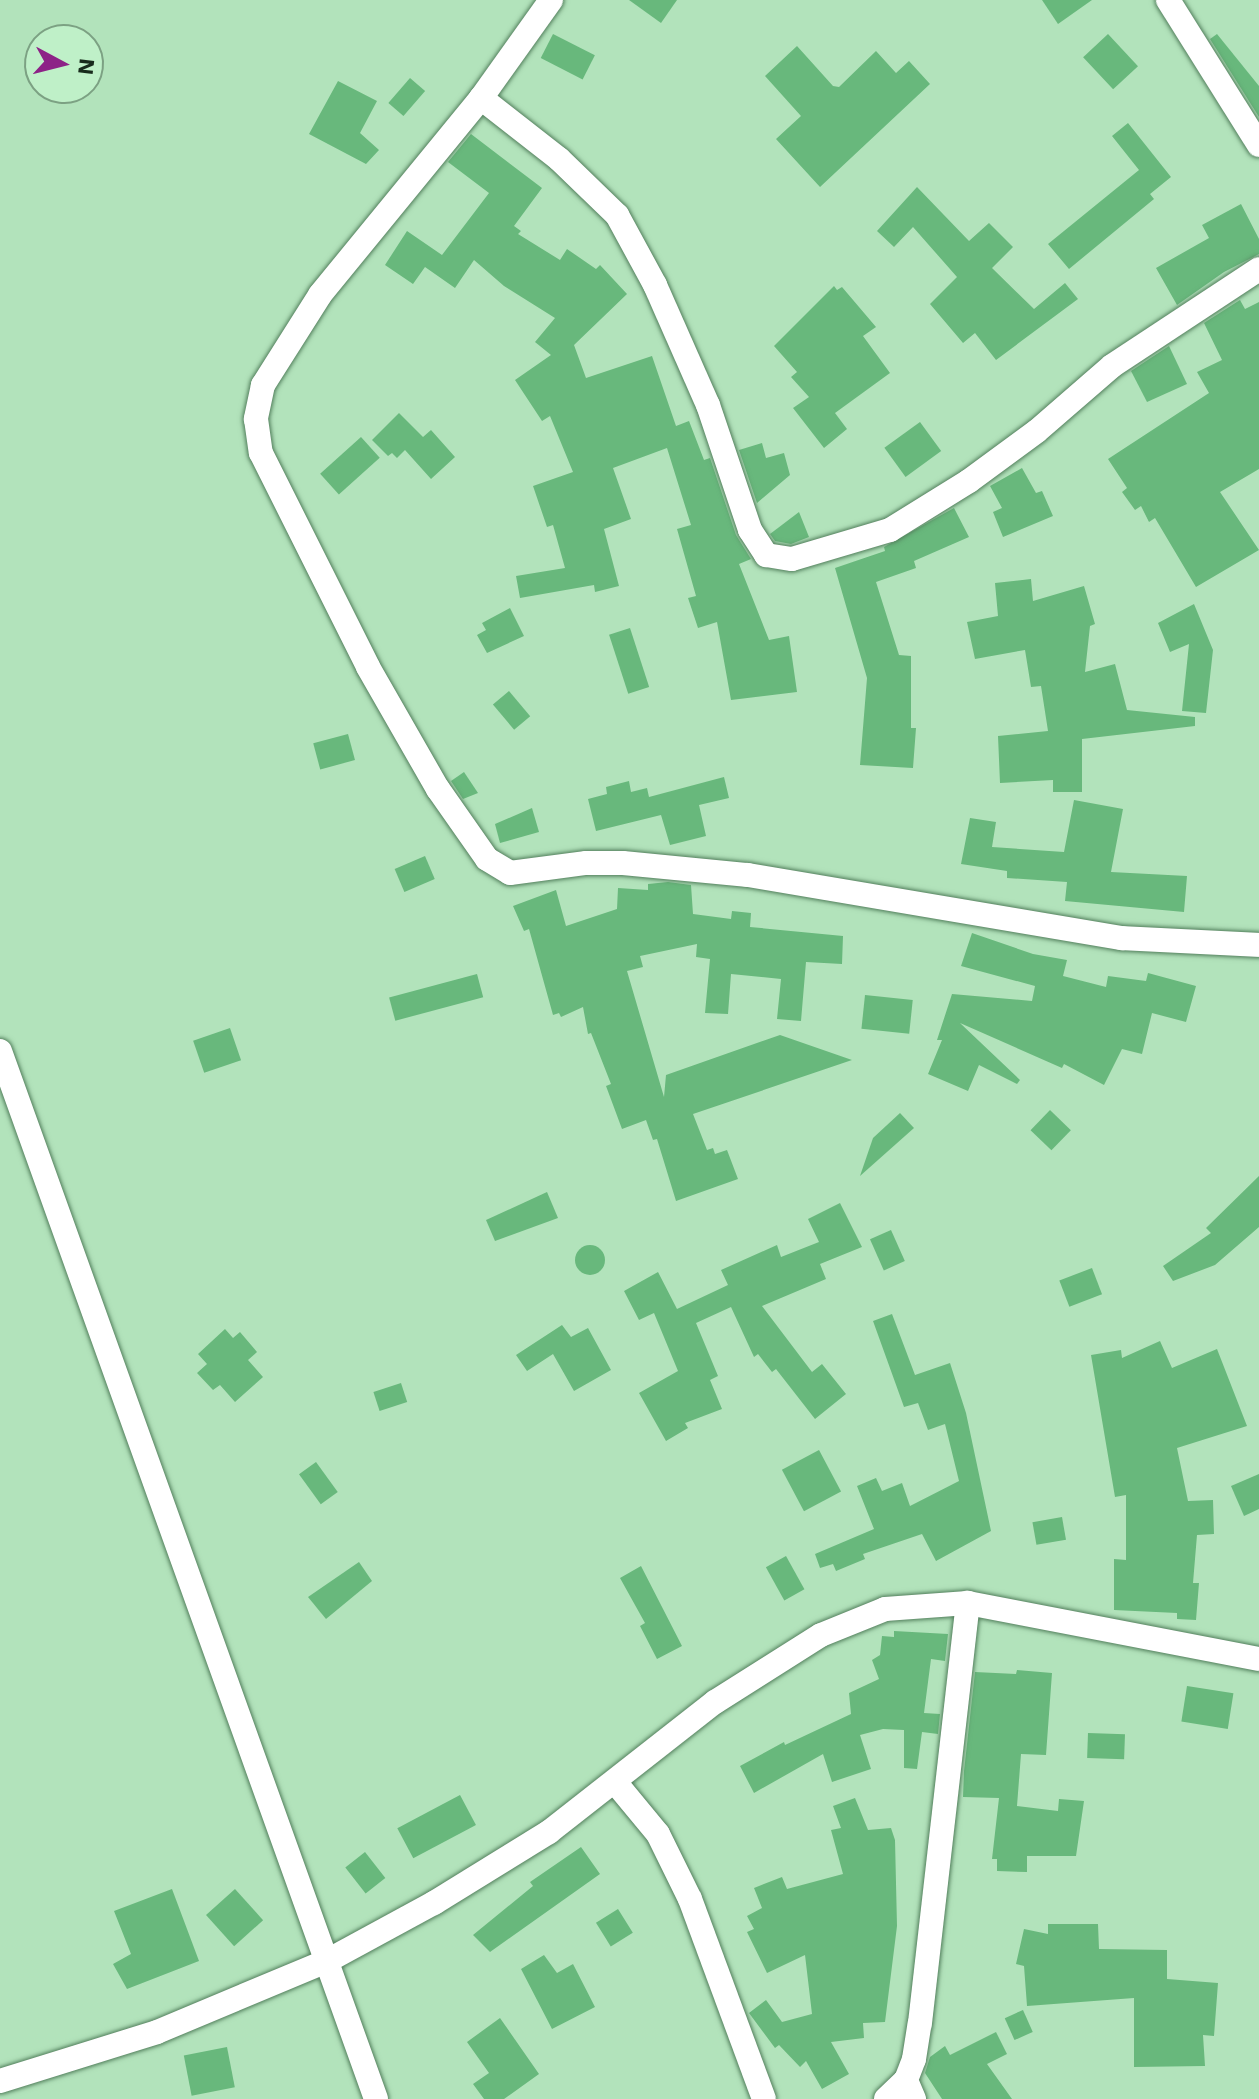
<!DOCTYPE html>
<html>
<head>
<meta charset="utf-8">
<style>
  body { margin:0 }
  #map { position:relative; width:1259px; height:2099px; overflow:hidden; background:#b2e3bb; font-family:"Work Sans",sans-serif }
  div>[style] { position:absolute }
  .building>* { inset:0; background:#68b87c; transform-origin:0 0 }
  .round { border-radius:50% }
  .roads { filter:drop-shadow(0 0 2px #527f5c) drop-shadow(0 0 2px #527f5c) }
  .street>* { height:24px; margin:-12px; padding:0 12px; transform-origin:12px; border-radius:12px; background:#fff }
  span { translate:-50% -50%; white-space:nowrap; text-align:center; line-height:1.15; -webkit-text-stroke:6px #bff0c8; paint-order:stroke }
  .north { position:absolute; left:24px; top:24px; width:80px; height:80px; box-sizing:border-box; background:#bff0c8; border:2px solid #7ca183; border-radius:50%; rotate:97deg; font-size:22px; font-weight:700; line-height:32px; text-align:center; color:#182b1c }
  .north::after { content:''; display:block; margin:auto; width:28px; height:36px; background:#8d2287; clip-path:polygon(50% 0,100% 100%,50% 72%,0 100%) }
</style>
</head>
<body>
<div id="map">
  <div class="building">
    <div style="clip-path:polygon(629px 0,677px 0,661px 23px)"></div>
    <div style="clip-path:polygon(1042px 0,1092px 0,1058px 24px)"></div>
    <div style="left:553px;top:34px;width:47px;height:27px;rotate:27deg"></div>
    <div style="left:1108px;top:34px;width:44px;height:34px;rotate:47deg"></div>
    <div style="clip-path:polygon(1217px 34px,1259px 86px,1259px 117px,1210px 39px)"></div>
    <div style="clip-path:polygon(797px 46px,833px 86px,839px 87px,876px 51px,896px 73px,909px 61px,930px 84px,820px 187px,776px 139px,801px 116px,765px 76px)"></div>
    <div style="left:410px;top:78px;width:20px;height:33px;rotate:41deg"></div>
    <div style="clip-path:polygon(338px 81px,377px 101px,360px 133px,379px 150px,366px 164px,309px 134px)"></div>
    <div style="clip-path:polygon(1128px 123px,1171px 177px,1150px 194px,1154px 199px,1069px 269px,1048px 244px,1139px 170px,1112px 136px)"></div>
    <div style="clip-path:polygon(471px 134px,542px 188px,514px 226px,521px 231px,518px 234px,560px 260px,567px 249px,596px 269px,600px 265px,627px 294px,574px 345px,586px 378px,652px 356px,676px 426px,689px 421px,704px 460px,710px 458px,736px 535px,751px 559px,739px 564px,769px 640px,789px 636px,797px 692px,731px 700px,717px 622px,698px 628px,688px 598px,696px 596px,677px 529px,691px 525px,667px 448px,613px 468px,631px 519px,604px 529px,619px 586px,595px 592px,594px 585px,520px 598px,516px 576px,565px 568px,553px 525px,547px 527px,533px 486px,573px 472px,550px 416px,542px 421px,515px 380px,551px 355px,535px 342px,555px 318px,504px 286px,474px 260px,455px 288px,425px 267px,413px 284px,385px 265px,407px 231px,442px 255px,489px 193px,448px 162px)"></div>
    <div style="clip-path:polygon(917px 187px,969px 241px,989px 223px,1013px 247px,992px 268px,1034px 309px,1065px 283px,1078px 299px,996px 360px,975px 333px,963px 343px,930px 304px,957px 277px,913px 227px,894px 247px,877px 231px)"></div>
    <div style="clip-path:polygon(1241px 204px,1259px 239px,1259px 254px,1224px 272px,1177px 305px,1156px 268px,1209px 238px,1202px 225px)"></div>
    <div style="clip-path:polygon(834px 286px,837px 290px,842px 287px,876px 327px,863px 336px,890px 373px,835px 413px,847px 429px,824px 448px,793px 408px,809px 397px,791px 377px,797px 372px,774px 346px)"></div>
    <div style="clip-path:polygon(1240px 300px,1245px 309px,1259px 302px,1259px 469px,1220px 492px,1259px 550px,1196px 587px,1155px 518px,1149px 522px,1141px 506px,1135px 510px,1122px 492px,1127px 488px,1108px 459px,1209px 393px,1197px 372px,1222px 360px,1204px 323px)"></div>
    <div style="clip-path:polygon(1169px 346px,1187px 384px,1147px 402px,1131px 371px)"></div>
    <div style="clip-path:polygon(399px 413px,423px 437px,431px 430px,455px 457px,431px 479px,405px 450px,397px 458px,392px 453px,388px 456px,372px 440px)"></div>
    <div style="left:920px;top:422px;width:36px;height:44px;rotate:54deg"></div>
    <div style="left:361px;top:437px;width:28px;height:55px;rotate:48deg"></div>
    <div style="clip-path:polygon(762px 443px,766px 458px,784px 453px,790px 475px,757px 503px,739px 450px)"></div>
    <div style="clip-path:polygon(1022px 468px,1036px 493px,1042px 491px,1053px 516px,1003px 537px,993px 512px,1002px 508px,990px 486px)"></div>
    <div style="clip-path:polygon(954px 508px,969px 537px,914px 561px,916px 568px,876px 582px,899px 655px,911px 656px,911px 728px,916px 728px,913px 768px,860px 765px,867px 678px,835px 568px,885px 551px,884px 547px)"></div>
    <div style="clip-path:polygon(799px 512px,809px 537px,791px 544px,775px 541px,770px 534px)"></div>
    <div style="clip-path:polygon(1031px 579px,1033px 601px,1084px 586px,1095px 624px,1090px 626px,1085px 672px,1115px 664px,1127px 710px,1195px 717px,1195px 726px,1082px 739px,1082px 792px,1053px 792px,1053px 780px,1000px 783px,998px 736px,1048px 731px,1041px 686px,1031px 687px,1025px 650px,975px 659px,967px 622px,998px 616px,995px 583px)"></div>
    <div style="clip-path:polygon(1194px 604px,1213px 650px,1206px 713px,1182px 711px,1189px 644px,1170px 652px,1158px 623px)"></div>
    <div style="clip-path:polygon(510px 608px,524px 636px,487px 653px,477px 635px,486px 630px,482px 623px)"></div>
    <div style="left:630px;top:628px;width:62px;height:22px;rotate:72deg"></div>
    <div style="left:509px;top:691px;width:33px;height:21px;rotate:50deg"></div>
    <div style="left:348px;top:734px;width:27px;height:36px;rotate:75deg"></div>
    <div style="clip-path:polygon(464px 772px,478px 793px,463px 799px,451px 781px)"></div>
    <div style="clip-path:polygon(724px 777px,729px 798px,699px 805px,706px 836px,670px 845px,661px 815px,596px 831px,588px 799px,607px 794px,606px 787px,629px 781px,631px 792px,647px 788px,649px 797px)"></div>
    <div style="clip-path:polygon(1074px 800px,1123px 809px,1111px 872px,1187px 876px,1184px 912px,1065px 901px,1067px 882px,1007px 878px,1007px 871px,961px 864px,970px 818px,996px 822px,992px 847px,1064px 852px)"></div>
    <div style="clip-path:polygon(532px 808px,539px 832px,500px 843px,495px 824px)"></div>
    <div style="left:425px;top:856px;width:25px;height:33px;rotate:67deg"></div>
    <div style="clip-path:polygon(668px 882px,691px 885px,693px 914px,731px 919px,732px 911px,751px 913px,750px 927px,843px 936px,842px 964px,806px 962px,801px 1021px,777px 1019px,781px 979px,731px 974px,728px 1014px,705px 1013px,710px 959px,696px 957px,697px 944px,640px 956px,643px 967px,627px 971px,664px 1097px,666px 1075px,780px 1035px,852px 1060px,693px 1114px,707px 1150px,713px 1148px,715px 1154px,727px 1150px,738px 1179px,676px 1201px,657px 1139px,653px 1140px,646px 1120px,622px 1129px,606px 1086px,611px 1084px,591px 1033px,588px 1034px,583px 1007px,561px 1017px,559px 1013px,553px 1015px,529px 929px,524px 931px,513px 906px,556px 890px,566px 926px,617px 909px,618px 888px,648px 890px,648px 884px)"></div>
    <div style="clip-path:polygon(972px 933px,1033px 954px,1067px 960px,1063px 976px,1106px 987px,1108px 976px,1146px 981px,1148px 973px,1196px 986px,1186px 1022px,1152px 1013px,1142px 1054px,1122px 1049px,1104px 1085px,1064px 1064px,1062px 1068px,960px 1023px,1020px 1080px,1017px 1084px,979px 1065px,968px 1091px,928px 1074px,942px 1040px,937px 1040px,952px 994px,1032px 1001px,1035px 986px,961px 966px)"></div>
    <div style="left:477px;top:974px;width:24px;height:91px;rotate:75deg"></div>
    <div style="left:865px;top:995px;width:48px;height:34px;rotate:6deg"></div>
    <div style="left:230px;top:1028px;width:34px;height:39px;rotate:71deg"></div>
    <div style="left:1050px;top:1110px;width:29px;height:28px;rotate:44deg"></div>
    <div style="clip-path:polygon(900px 1113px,914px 1128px,860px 1176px,873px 1138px)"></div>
    <div style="clip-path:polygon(1259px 1176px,1259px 1227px,1215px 1265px,1173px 1281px,1163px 1266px,1211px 1233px,1206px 1228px)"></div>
    <div style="clip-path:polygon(547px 1192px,558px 1218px,495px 1241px,486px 1220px)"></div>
    <div style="clip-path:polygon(840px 1203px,862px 1247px,820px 1264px,826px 1279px,762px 1306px,812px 1372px,822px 1364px,846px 1394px,815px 1419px,776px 1369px,772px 1372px,758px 1354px,754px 1357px,731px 1307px,696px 1323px,718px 1376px,710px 1380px,722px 1409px,685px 1423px,688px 1428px,666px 1441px,639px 1393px,678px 1371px,654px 1313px,639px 1320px,624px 1291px,658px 1272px,677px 1309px,728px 1285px,721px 1270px,777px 1245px,781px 1257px,819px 1242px,808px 1219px)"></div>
    <div style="left:891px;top:1230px;width:34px;height:23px;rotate:66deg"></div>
    <div class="round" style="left:575px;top:1245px;width:30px;height:30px"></div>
    <div style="left:1092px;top:1268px;width:28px;height:35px;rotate:69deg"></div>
    <div style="clip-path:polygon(892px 1314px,915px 1375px,950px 1363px,966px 1413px,991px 1531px,936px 1561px,922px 1534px,863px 1554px,865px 1559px,836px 1571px,833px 1564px,820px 1568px,815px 1554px,874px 1529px,857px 1486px,876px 1478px,882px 1491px,902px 1483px,910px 1506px,959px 1481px,945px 1424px,928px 1430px,918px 1403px,904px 1407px,873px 1321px)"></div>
    <div style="clip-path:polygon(562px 1325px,571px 1337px,588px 1328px,611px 1370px,574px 1391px,553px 1354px,527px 1371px,516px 1355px)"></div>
    <div style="clip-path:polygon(225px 1329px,233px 1338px,240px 1332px,257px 1352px,248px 1360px,263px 1377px,235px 1402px,220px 1385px,213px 1390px,197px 1373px,207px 1364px,198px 1354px)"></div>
    <div style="clip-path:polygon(1160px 1341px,1172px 1368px,1217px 1349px,1247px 1426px,1177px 1448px,1188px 1501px,1213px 1500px,1214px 1534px,1197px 1535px,1193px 1583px,1199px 1583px,1196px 1620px,1177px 1619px,1177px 1613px,1114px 1610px,1114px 1559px,1126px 1560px,1126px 1495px,1115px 1497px,1091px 1355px,1121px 1350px,1122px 1358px)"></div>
    <div style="left:401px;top:1383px;width:20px;height:29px;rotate:72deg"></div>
    <div style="left:819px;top:1450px;width:47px;height:42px;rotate:62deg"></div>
    <div style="left:316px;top:1462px;width:37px;height:21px;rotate:54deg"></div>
    <div style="clip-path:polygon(1259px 1474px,1259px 1509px,1244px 1516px,1231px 1486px)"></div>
    <div style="left:1062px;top:1517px;width:23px;height:30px;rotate:80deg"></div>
    <div style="left:786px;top:1556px;width:38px;height:23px;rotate:61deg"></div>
    <div style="clip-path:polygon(359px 1562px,372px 1581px,326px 1619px,308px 1597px)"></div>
    <div style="clip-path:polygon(641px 1566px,682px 1646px,657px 1659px,640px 1626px,645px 1623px,620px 1578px)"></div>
    <div style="clip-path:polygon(894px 1631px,948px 1634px,945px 1661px,931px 1659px,924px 1713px,940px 1714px,938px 1734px,922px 1732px,917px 1769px,904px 1768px,904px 1730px,883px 1729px,860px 1735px,871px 1769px,832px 1782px,823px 1754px,754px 1793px,740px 1766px,784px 1742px,785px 1745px,851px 1714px,849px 1693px,879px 1679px,872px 1660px,880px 1655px,882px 1636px,894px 1637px)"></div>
    <div style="clip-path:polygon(1017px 1670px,1052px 1673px,1046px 1755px,1021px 1754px,1017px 1806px,1058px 1811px,1059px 1799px,1084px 1801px,1076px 1856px,1027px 1856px,1027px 1872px,997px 1871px,997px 1859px,992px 1859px,999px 1798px,963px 1797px,964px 1771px,975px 1672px,1016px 1674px)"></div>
    <div style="left:1187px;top:1686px;width:47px;height:36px;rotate:9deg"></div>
    <div style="left:1088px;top:1733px;width:37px;height:25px;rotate:2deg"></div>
    <div style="left:460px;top:1795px;width:34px;height:71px;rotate:62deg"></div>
    <div style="clip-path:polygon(855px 1798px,868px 1830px,891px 1828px,895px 1840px,897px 1926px,885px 2022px,863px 2023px,864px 2038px,831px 2042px,849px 2074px,822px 2089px,806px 2061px,800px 2067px,779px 2045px,775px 2048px,749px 2013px,766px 2000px,782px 2022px,812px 2014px,805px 1955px,767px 1973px,747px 1932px,754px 1929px,747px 1916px,762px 1908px,754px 1888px,782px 1877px,787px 1889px,843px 1874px,831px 1830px,841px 1828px,833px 1806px)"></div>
    <div style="clip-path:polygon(581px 1847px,600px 1874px,490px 1952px,473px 1935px,533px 1886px,530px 1882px)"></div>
    <div style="left:365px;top:1852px;width:33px;height:25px;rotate:52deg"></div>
    <div style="clip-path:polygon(172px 1889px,199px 1961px,127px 1989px,113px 1964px,131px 1954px,114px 1911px)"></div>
    <div style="left:235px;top:1889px;width:42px;height:39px;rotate:48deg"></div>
    <div style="left:618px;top:1909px;width:28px;height:26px;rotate:58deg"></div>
    <div style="clip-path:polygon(1048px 1924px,1098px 1924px,1099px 1949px,1167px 1950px,1167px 1979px,1218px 1983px,1214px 2036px,1203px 2035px,1205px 2066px,1134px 2067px,1134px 1998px,1027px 2006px,1024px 1966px,1016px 1964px,1024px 1929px,1048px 1934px)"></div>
    <div style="clip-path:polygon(544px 1955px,557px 1973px,573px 1964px,595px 2007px,552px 2029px,521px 1969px)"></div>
    <div style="left:1023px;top:2010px;width:24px;height:20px;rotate:66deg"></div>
    <div style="clip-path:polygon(500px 2018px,539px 2074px,504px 2099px,484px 2099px,473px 2084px,489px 2073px,467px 2042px)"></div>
    <div style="clip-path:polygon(996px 2032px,1007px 2054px,987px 2064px,1012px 2099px,942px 2099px,925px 2073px,930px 2057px,945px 2046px,950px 2055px)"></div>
    <div style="left:227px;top:2047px;width:41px;height:44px;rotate:79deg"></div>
  </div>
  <div class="roads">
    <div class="street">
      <div style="left:551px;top:0;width:120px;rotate:125.5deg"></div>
      <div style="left:481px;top:98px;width:254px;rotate:129.3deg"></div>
      <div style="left:320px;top:295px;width:107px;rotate:122.3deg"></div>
      <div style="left:263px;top:385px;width:35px;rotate:102deg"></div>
      <div style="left:256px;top:419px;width:34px;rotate:82deg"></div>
      <div style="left:261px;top:453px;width:239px;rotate:63.4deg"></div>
      <div style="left:368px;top:667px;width:141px;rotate:60.2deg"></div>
      <div style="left:438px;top:789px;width:85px;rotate:55deg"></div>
      <div style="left:487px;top:859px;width:27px;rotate:31deg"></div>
      <div style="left:510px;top:873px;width:77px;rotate:-7.5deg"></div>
      <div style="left:586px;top:863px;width:37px"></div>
      <div style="left:623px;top:863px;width:126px;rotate:5.5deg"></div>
      <div style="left:748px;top:875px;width:379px;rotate:9.6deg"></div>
      <div style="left:1122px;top:938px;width:137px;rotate:2.9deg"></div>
      <div style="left:1168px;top:0;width:171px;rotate:57.9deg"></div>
      <div style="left:481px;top:98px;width:99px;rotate:38deg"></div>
      <div style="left:559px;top:159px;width:81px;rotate:44deg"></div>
      <div style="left:617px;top:215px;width:80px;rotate:61.5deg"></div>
      <div style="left:655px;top:285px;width:131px;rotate:66.2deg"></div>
      <div style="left:708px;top:405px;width:132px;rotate:71.4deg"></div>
      <div style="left:750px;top:530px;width:30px;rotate:57deg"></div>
      <div style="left:766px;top:555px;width:26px;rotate:9deg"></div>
      <div style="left:792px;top:559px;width:102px;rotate:-16.5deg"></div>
      <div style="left:890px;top:530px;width:93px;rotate:-31.8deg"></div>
      <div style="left:969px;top:481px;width:84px;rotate:-36.3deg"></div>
      <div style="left:1037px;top:431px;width:99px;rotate:-40.9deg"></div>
      <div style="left:1112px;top:366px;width:176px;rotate:-33.4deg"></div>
      <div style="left:0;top:1051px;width:1113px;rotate:70.26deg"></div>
      <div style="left:615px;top:1782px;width:67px;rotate:50.4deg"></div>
      <div style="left:658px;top:1834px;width:72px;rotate:63.8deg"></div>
      <div style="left:690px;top:1899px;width:213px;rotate:69.7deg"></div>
      <div style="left:0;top:2081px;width:164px;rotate:-17.3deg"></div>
      <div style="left:157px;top:2032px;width:184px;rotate:-22.7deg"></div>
      <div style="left:327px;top:1961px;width:122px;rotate:-28.5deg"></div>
      <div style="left:434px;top:1903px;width:135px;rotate:-31.7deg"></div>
      <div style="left:549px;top:1832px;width:211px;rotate:-38.1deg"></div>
      <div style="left:715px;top:1702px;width:125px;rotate:-32.3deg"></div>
      <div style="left:821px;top:1635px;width:69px;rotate:-22.1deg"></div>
      <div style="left:885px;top:1609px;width:83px;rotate:-4.1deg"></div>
      <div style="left:968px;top:1603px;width:296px;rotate:10.9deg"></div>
      <div style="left:886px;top:2099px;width:28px;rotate:-44deg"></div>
      <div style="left:914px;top:2099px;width:21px;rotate:-113deg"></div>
      <div style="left:906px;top:2080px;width:22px;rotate:-69deg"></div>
      <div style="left:914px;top:2059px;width:36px;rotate:-81deg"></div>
      <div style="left:920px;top:2023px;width:423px;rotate:-83.5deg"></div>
    </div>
  </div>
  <div class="north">N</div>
</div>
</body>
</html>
